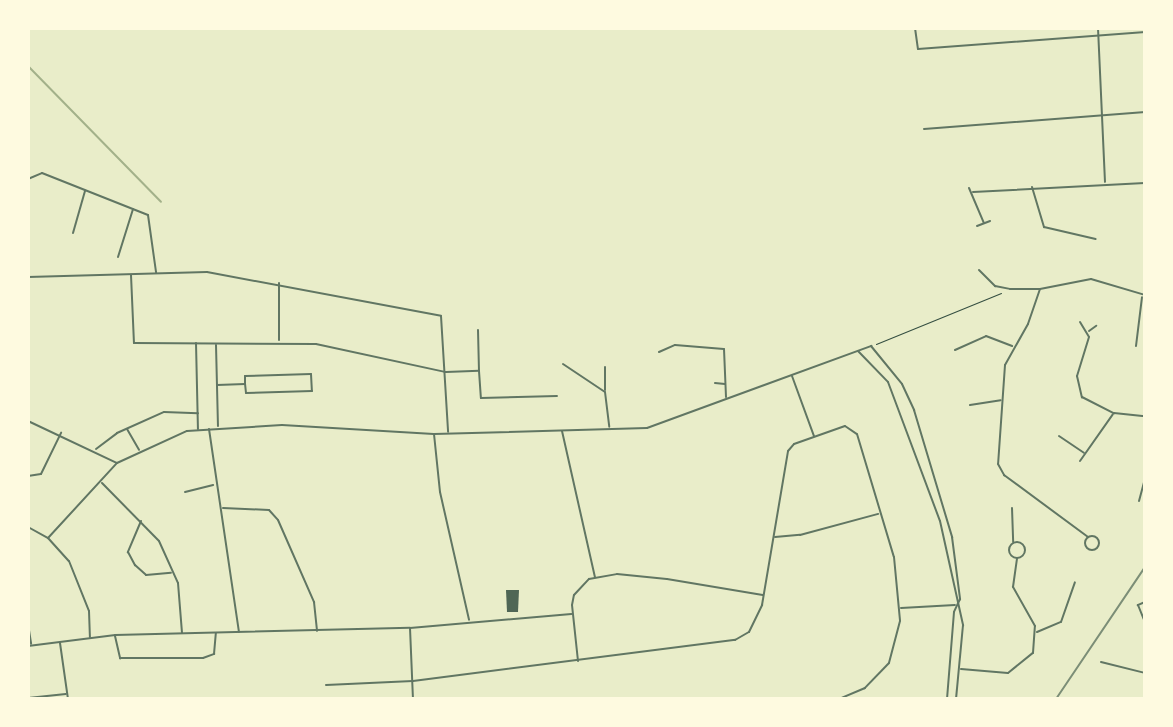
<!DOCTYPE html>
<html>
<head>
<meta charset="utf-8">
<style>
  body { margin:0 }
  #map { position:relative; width:1173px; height:727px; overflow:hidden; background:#e9edc9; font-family:Ubuntu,sans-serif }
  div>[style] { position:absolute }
  .stream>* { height:2px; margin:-1px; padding:0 1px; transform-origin:1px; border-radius:1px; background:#a3b18a }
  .building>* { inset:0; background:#4f6655 }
  .path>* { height:1px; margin:-0.5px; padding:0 0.5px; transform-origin:0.5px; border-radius:0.5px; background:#344e41 }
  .minor>* { height:2px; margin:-1px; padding:0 1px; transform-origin:1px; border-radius:1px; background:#617663 }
  .minor>.ring { margin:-1px; padding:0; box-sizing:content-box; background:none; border:2px solid #617663; border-radius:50% }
  .rail>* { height:2px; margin:-1px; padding:0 1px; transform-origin:1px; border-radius:1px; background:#7c8e77 }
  span { translate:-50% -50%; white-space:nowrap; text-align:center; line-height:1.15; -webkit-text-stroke:6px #fefae0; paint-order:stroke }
  .frame { position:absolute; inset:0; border:30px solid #fefae0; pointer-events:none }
</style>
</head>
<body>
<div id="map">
  <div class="stream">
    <div style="left:28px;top:66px;width:190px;rotate:45.6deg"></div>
  </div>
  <div class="building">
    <div style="clip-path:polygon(506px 590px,519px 590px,518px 612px,507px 612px)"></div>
  </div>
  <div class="path">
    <div style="left:876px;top:344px;width:135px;rotate:-22.2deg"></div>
  </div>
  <div class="minor">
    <div style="left:915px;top:28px;width:21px;rotate:82deg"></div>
    <div style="left:918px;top:49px;width:228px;rotate:-4.3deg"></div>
    <div style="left:1098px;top:28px;width:154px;rotate:87.4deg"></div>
    <div style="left:924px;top:129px;width:222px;rotate:-4.4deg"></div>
    <div style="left:28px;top:179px;width:15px;rotate:-23deg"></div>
    <div style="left:42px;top:173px;width:114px;rotate:21.6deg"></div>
    <div style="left:148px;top:215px;width:58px;rotate:82deg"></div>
    <div style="left:1032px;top:187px;width:42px;rotate:73.3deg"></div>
    <div style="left:1044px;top:227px;width:53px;rotate:13deg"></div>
    <div style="left:969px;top:188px;width:38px;rotate:67deg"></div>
    <div style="left:973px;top:192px;width:172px;rotate:-3deg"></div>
    <div style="left:977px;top:226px;width:14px;rotate:-21deg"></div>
    <div style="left:73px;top:233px;width:44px;rotate:-74.1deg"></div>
    <div style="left:118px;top:257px;width:50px;rotate:-72.6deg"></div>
    <div style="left:979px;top:270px;width:23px;rotate:45deg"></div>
    <div style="left:995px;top:286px;width:15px;rotate:11deg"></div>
    <div style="left:1010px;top:289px;width:30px"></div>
    <div style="left:1040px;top:289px;width:52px;rotate:-11.1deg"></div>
    <div style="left:1091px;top:279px;width:56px;rotate:16.5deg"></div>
    <div style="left:131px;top:275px;width:68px;rotate:87.5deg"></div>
    <div style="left:134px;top:343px;width:182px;rotate:0.3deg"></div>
    <div style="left:316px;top:344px;width:133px;rotate:12.2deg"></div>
    <div style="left:446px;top:372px;width:33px;rotate:-2deg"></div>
    <div style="left:479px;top:371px;width:27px;rotate:86deg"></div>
    <div style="left:481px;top:398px;width:76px;rotate:-1.5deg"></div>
    <div style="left:28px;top:277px;width:179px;rotate:-1.6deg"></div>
    <div style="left:207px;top:272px;width:238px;rotate:10.6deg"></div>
    <div style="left:441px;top:316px;width:116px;rotate:86.5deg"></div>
    <div style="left:279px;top:283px;width:57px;rotate:90deg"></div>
    <div style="left:1040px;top:289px;width:37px;rotate:109deg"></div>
    <div style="left:1028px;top:324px;width:47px;rotate:119.3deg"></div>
    <div style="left:1005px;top:365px;width:99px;rotate:94deg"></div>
    <div style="left:998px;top:464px;width:13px;rotate:61deg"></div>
    <div style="left:1004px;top:475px;width:104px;rotate:36.4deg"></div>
    <div style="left:1080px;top:322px;width:17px;rotate:59deg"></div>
    <div style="left:1089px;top:337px;width:41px;rotate:107.1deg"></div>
    <div style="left:1077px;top:376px;width:22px;rotate:77deg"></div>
    <div style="left:1082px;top:397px;width:36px;rotate:27deg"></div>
    <div style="left:1114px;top:413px;width:31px;rotate:6deg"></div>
    <div style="left:478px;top:330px;width:40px;rotate:88.6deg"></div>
    <div style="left:1089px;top:331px;width:9px;rotate:-36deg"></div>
    <div style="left:196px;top:343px;width:86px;rotate:88.7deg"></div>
    <div style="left:216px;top:345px;width:81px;rotate:88.6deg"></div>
    <div style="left:1136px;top:346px;width:49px;rotate:-83deg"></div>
    <div style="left:955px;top:350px;width:34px;rotate:-24deg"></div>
    <div style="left:986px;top:336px;width:28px;rotate:21deg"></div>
    <div style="left:858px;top:351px;width:43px;rotate:45.9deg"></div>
    <div style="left:888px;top:382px;width:148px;rotate:69.5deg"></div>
    <div style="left:940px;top:521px;width:107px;rotate:77.5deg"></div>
    <div style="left:963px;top:625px;width:74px;rotate:95.4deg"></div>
    <div style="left:659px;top:352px;width:17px;rotate:-24deg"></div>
    <div style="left:675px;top:345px;width:49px;rotate:4.7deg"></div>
    <div style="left:724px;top:349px;width:48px;rotate:87.6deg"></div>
    <div style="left:563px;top:364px;width:50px;rotate:33.7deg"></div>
    <div style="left:605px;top:392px;width:35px;rotate:83deg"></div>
    <div style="left:605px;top:367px;width:23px;rotate:90deg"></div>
    <div style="left:792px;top:376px;width:64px;rotate:69.9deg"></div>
    <div style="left:715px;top:383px;width:10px;rotate:6deg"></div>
    <div style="left:217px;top:385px;width:28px;rotate:-2deg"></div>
    <div style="left:245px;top:384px;width:8px;rotate:-90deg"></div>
    <div style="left:245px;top:376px;width:66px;rotate:-1.7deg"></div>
    <div style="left:311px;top:374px;width:17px;rotate:87deg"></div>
    <div style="left:312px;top:391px;width:66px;rotate:178.3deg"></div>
    <div style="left:246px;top:393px;width:9px;rotate:-96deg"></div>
    <div style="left:970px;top:405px;width:31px;rotate:-9deg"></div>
    <div style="left:28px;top:421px;width:98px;rotate:25.3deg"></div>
    <div style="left:127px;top:429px;width:24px;rotate:60deg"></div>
    <div style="left:209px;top:429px;width:205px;rotate:81.6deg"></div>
    <div style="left:562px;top:431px;width:150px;rotate:77.3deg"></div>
    <div style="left:434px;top:434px;width:58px;rotate:84.1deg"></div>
    <div style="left:440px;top:492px;width:131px;rotate:77.2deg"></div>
    <div style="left:1059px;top:436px;width:30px;rotate:34deg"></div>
    <div style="left:96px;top:449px;width:26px;rotate:-37deg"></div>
    <div style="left:117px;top:433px;width:51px;rotate:-24.1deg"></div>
    <div style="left:164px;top:412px;width:34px;rotate:2deg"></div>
    <div style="left:1080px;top:461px;width:57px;rotate:-54.9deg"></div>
    <div style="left:28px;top:476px;width:13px;rotate:-9deg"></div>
    <div style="left:41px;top:474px;width:46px;rotate:-64deg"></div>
    <div style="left:102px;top:483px;width:81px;rotate:45.5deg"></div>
    <div style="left:159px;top:541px;width:46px;rotate:65.7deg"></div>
    <div style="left:178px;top:583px;width:50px;rotate:85.4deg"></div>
    <div style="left:185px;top:492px;width:29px;rotate:-14deg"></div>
    <div style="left:1139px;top:501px;width:23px;rotate:-75deg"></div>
    <div style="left:223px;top:508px;width:46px;rotate:2.5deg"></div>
    <div style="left:269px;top:510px;width:13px;rotate:48deg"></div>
    <div style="left:278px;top:520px;width:90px;rotate:66.3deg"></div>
    <div style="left:314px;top:602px;width:29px;rotate:84deg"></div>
    <div style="left:1012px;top:508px;width:34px;rotate:88deg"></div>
    <div style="left:141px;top:521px;width:34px;rotate:113deg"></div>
    <div style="left:128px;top:552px;width:15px;rotate:62deg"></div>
    <div style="left:135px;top:565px;width:15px;rotate:42deg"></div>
    <div style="left:146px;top:575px;width:25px;rotate:-5deg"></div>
    <div style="left:28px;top:527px;width:23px;rotate:29deg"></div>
    <div style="left:48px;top:538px;width:31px;rotate:48deg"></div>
    <div style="left:69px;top:561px;width:54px;rotate:68.2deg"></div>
    <div style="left:89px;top:611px;width:26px;rotate:88deg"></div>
    <div class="ring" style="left:1085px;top:536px;width:12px;height:12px"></div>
    <div style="left:775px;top:537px;width:25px;rotate:-5deg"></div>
    <div style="left:800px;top:535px;width:81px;rotate:-15.1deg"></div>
    <div style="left:48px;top:538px;width:102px;rotate:-47.4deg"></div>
    <div style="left:117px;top:463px;width:77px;rotate:-24.6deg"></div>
    <div style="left:187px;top:431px;width:95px;rotate:-3.6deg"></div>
    <div style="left:282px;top:425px;width:152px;rotate:3.4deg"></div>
    <div style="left:434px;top:434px;width:213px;rotate:-1.6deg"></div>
    <div style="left:647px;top:428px;width:239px;rotate:-20.1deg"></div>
    <div style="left:871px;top:346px;width:49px;rotate:50.8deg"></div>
    <div style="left:902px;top:384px;width:29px;rotate:65deg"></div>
    <div style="left:914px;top:410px;width:133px;rotate:73.3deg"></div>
    <div style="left:952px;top:537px;width:63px;rotate:82.6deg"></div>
    <div style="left:960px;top:599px;width:14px;rotate:115deg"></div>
    <div style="left:954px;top:612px;width:87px;rotate:94.6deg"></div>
    <div class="ring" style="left:1009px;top:542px;width:14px;height:14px"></div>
    <div style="left:1145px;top:602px;width:8px;rotate:157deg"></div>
    <div style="left:1138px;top:605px;width:18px;rotate:68deg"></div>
    <div style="left:901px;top:608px;width:54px;rotate:-3.2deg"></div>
    <div style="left:28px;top:624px;width:20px;rotate:81deg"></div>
    <div style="left:410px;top:628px;width:71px;rotate:87.6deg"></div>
    <div style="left:1037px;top:632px;width:26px;rotate:-23deg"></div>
    <div style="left:1061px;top:622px;width:42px;rotate:-70.7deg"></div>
    <div style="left:115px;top:636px;width:23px;rotate:77deg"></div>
    <div style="left:120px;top:658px;width:83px"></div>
    <div style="left:203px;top:658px;width:12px;rotate:-20deg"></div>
    <div style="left:214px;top:654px;width:21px;rotate:-85deg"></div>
    <div style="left:60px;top:643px;width:57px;rotate:81.9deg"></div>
    <div style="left:28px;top:646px;width:88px;rotate:-7.2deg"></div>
    <div style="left:115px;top:635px;width:295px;rotate:-1.4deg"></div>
    <div style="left:410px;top:628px;width:162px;rotate:-5deg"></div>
    <div style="left:578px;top:661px;width:56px;rotate:-96.1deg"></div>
    <div style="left:572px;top:605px;width:10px;rotate:-79deg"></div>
    <div style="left:574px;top:595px;width:22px;rotate:-47deg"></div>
    <div style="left:589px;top:579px;width:28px;rotate:-10deg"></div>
    <div style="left:617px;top:574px;width:50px;rotate:5.7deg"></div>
    <div style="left:667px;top:579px;width:97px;rotate:9.5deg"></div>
    <div style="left:1101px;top:662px;width:45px;rotate:14deg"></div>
    <div style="left:961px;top:669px;width:47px;rotate:4.9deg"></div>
    <div style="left:1008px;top:673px;width:32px;rotate:-39deg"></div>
    <div style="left:1033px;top:653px;width:27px;rotate:-86deg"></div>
    <div style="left:1035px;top:626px;width:45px;rotate:-119.4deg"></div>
    <div style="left:1013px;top:587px;width:29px;rotate:-82deg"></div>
    <div style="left:326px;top:685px;width:87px;rotate:-2.6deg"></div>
    <div style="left:413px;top:681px;width:325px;rotate:-7.3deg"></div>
    <div style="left:735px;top:640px;width:16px;rotate:-30deg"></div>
    <div style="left:749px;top:632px;width:30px;rotate:-64deg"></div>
    <div style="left:762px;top:605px;width:156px;rotate:-80.4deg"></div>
    <div style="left:788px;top:451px;width:9px;rotate:-49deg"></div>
    <div style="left:794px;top:444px;width:54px;rotate:-19.4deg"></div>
    <div style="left:845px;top:426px;width:14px;rotate:34deg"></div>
    <div style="left:857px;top:434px;width:128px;rotate:73.3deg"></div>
    <div style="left:894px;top:557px;width:64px;rotate:84.6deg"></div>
    <div style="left:900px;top:621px;width:43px;rotate:104.7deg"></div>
    <div style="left:889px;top:663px;width:35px;rotate:134deg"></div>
    <div style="left:865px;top:688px;width:28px;rotate:157deg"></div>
    <div style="left:28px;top:698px;width:38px;rotate:-6deg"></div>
  </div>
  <div class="rail">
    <div style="left:1056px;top:699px;width:159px;rotate:-56deg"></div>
  </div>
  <div class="frame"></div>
</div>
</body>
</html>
